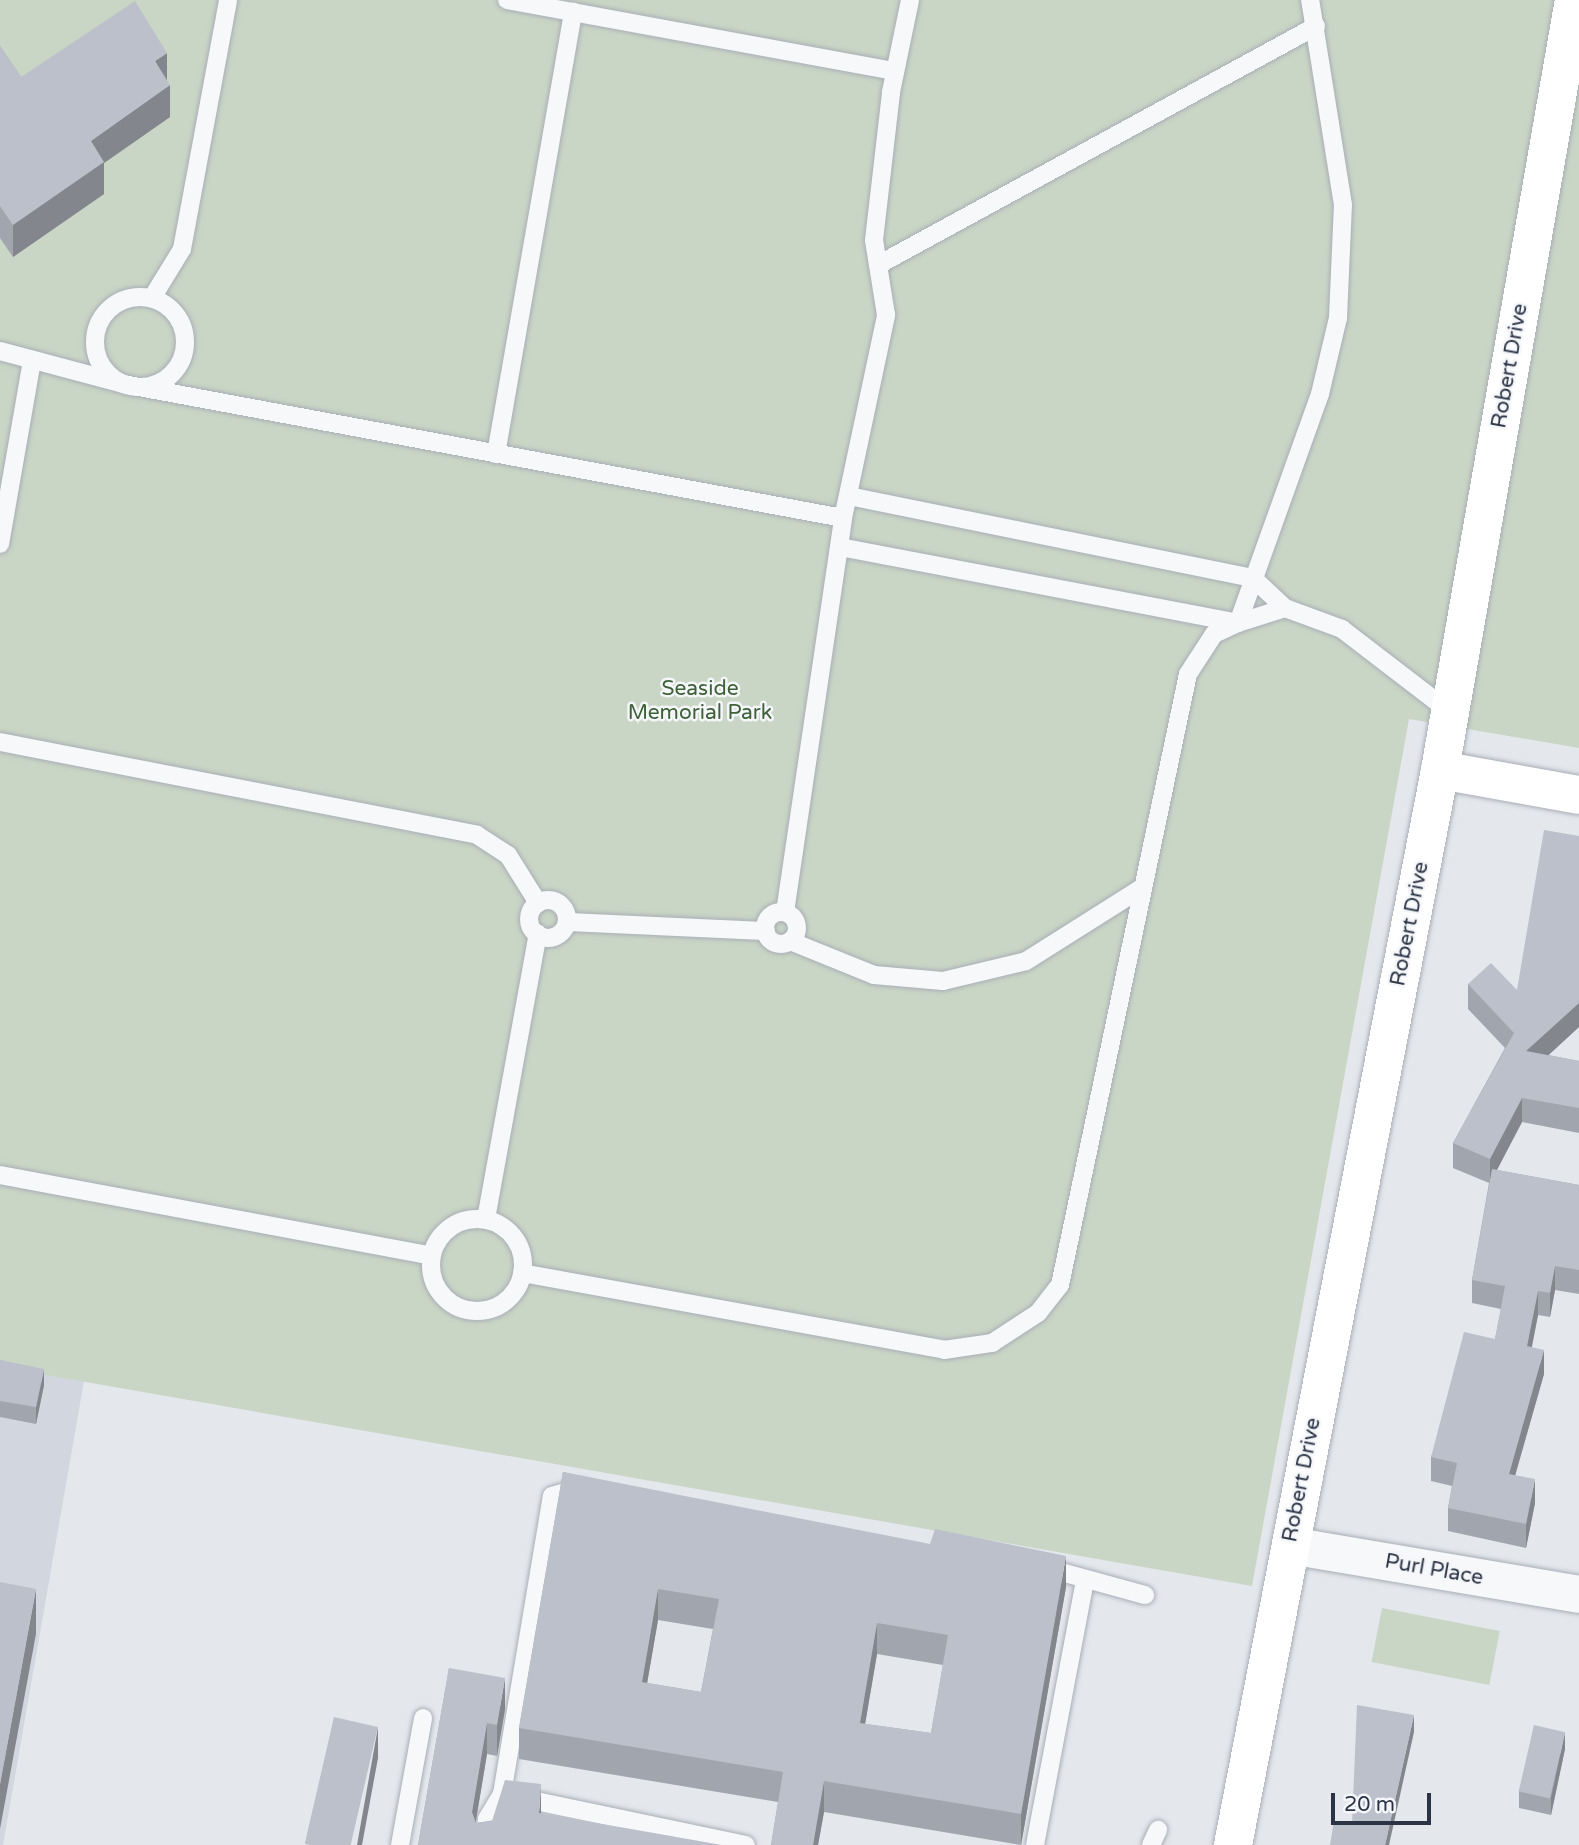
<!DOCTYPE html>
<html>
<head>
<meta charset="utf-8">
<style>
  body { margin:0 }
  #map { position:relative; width:1579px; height:1845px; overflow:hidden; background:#e4e7ec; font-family:"Varela Round",sans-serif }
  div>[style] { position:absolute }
  .built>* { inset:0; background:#d2d6de }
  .green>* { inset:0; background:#c9d6c5; transform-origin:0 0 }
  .roads { filter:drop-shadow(0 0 2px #a9aeb7) drop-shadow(0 0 2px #a9aeb7) }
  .lane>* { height:18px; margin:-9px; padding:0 9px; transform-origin:9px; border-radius:9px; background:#f7f8fa }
  .lane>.ring { margin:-9px; padding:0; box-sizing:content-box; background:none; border:18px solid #f7f8fa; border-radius:50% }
  .street>* { height:37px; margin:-18.5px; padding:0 18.5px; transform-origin:18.5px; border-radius:18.5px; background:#f7f8fa }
  .secondary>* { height:38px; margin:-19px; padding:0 19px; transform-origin:19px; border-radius:19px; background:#fff }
  .wall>* { inset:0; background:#a1a5ae }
  .shaded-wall>* { inset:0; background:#83868d }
  .building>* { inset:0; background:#bbc0ca; transform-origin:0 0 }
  span { translate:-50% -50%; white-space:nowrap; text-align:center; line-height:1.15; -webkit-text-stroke:5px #f4f6f9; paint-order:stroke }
  .street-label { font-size:21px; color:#2b3445 }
  .park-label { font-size:21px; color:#3f6138 }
  .scale { position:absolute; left:1331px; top:1793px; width:100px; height:32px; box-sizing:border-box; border:4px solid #2b3445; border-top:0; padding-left:9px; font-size:21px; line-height:24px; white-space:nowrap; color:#2b3445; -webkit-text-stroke:5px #f4f6f9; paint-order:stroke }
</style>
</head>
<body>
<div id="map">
  <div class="built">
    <div style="clip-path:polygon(0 1367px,84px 1381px,3px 1845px,0 1845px)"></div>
  </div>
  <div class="green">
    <div style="clip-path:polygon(0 0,1579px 0,1579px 748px,1409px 719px,1252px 1586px,0 1367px)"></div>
    <div style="left:1382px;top:1608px;width:120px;height:55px;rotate:11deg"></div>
  </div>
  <div class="roads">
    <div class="lane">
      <div style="left:507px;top:0;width:394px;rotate:10.4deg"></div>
      <div style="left:878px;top:265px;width:499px;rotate:-28.6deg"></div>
      <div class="ring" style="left:95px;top:297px;width:72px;height:72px"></div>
      <div style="left:152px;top:298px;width:57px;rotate:-58.5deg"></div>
      <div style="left:182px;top:249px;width:253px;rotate:-79.5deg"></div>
      <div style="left:0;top:351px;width:132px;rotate:14.9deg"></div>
      <div style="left:128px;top:385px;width:727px;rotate:10.54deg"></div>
      <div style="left:496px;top:454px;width:449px;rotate:-80.1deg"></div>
      <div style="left:849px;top:496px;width:412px;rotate:11.5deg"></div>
      <div style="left:1253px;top:578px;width:44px;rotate:43.2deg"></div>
      <div style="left:1285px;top:608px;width:61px;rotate:20.2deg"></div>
      <div style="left:1342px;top:629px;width:136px;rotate:37.5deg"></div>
      <div style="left:0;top:544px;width:187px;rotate:-80.1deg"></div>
      <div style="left:840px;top:547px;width:405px;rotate:10.8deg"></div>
      <div style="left:1238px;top:623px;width:49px;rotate:-17.7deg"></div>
      <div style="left:0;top:742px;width:486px;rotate:11deg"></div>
      <div style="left:477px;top:835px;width:37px;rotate:33deg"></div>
      <div style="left:508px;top:855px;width:57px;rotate:58deg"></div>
      <div class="ring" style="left:529px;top:900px;width:20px;height:20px"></div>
      <div style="left:785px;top:912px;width:398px;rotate:-81.6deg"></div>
      <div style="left:843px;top:518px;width:208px;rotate:-78deg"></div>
      <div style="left:886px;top:315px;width:76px;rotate:-99.1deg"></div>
      <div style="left:874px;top:240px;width:149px;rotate:-83.4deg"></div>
      <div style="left:891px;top:92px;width:94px;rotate:-78.3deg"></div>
      <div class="ring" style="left:765px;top:912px;width:14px;height:14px"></div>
      <div style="left:567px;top:922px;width:199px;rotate:2.6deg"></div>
      <div style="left:790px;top:941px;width:91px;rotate:22deg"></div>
      <div style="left:874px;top:975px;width:69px;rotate:5deg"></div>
      <div style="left:943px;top:981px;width:85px;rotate:-13.5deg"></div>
      <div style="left:1026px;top:961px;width:135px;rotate:-32.3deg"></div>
      <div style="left:0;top:1175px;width:439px;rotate:10.6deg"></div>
      <div style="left:486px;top:1219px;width:290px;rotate:-79.7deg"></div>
      <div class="ring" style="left:431px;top:1219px;width:74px;height:74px"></div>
      <div style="left:522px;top:1273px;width:429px;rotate:10.3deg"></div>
      <div style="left:944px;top:1350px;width:49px;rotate:-8.3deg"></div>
      <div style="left:992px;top:1343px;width:55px;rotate:-33.1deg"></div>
      <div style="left:1038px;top:1313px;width:36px;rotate:-52deg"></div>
      <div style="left:1060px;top:1285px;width:624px;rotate:-78.17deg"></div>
      <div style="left:1188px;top:674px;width:48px;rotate:-57deg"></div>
      <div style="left:1214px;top:634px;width:26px;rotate:-25deg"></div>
      <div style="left:1238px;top:623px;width:243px;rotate:-70.3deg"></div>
      <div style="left:1320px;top:394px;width:78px;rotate:-76.7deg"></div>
      <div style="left:1338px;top:318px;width:113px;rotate:-87.5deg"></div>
      <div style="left:1343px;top:205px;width:208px;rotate:-99.1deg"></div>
      <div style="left:1043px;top:1567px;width:106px;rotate:15.4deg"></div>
      <div style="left:502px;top:1794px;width:302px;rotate:-80.5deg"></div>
      <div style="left:552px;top:1496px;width:29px;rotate:-16deg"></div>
      <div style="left:400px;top:1845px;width:129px;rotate:-79.7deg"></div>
      <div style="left:483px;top:1845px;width:26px;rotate:-81deg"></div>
      <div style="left:487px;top:1819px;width:29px;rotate:-59deg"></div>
      <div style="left:502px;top:1794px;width:249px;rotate:11.8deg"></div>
      <div style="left:1035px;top:1845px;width:270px;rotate:-79.3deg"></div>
      <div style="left:1151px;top:1845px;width:17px;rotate:-65deg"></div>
    </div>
    <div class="street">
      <div style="left:1290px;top:1545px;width:293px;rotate:9.6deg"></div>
    </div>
    <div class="secondary">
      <div style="left:1440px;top:770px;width:141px;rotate:10.2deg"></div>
      <div style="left:1233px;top:1845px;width:1095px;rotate:-79.1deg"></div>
      <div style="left:1440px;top:770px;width:782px;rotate:-80.13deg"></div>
    </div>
  </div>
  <div class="wall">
    <div style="clip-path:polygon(0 46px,21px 77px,167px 80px,170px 117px,104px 163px,104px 194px,13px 257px,0 238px)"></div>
    <div style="clip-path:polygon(1579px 836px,1579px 1027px,1548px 1055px,1579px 1061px,1579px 1133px,1522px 1122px,1497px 1170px,1579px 1185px,1579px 1294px,1555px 1290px,1550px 1317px,1538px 1315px,1532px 1347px,1544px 1374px,1515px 1475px,1535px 1503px,1526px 1548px,1448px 1531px,1448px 1508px,1452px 1486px,1431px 1481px,1431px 1457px,1495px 1339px,1501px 1309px,1472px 1303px,1472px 1280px,1489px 1183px,1453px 1168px,1453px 1143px,1505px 1048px,1468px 1009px,1468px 984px,1517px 990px)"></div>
    <div style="clip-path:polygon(0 1360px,44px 1385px,36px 1424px,0 1417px)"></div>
    <div style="clip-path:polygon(evenodd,563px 1472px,1066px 1587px,1021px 1845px,824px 1812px,818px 1845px,771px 1845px,778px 1802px,519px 1759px,519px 1728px,563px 1472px,658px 1620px,713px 1629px,701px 1692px,647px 1683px,658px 1620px,563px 1472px,877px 1654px,943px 1665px,931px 1733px,865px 1724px,877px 1654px)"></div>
    <div style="clip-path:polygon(449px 1668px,505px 1709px,497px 1756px,487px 1754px,476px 1821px,476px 1823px,541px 1813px,418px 1845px)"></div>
    <div style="clip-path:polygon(1565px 1749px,1551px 1815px,1519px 1808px,1519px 1791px)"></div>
  </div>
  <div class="shaded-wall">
    <div style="clip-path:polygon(167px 53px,167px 85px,155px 61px)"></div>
    <div style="clip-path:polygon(170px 85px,170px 117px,104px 163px,104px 194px,13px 257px,13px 225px,91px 141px)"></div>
    <div style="clip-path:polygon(1579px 1003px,1579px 1027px,1526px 1076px,1526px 1051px)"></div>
    <div style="clip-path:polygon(1522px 1098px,1522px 1122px,1490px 1183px,1490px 1159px)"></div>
    <div style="clip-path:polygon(1555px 1266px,1555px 1290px,1550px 1317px,1550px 1293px)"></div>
    <div style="clip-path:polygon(1538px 1291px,1538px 1315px,1527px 1370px,1527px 1346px)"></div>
    <div style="clip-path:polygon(1544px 1350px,1544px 1374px,1509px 1497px,1509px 1474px)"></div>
    <div style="clip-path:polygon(44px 1369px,44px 1385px,36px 1424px,36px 1407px)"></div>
    <div style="clip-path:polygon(1535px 1479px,1535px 1503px,1526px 1548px,1526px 1524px)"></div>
    <div style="clip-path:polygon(1066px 1556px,1066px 1587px,1021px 1845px,1021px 1814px)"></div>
    <div style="clip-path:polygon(36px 1589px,36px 1634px,0 1829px,0 1784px)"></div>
    <div style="clip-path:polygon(658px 1589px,658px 1620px,642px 1713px,642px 1682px)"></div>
    <div style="clip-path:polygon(877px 1623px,877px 1654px,860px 1754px,860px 1723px)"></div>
    <div style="clip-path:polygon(505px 1678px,505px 1709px,497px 1756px,497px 1725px)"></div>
    <div style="clip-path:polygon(1414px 1715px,1414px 1732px,1389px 1845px,1385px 1845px)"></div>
    <div style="clip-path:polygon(487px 1723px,487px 1754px,472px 1843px,472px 1812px)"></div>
    <div style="clip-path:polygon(378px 1727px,378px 1758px,362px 1845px,357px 1845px)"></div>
    <div style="clip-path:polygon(1565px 1732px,1565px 1749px,1551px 1815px,1551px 1798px)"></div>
    <div style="clip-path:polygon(824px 1781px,824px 1812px,818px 1845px,813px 1845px)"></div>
    <div style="clip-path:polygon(541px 1784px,541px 1814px,539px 1813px)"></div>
  </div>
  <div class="building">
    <div style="clip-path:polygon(135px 1px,167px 53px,155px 61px,170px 85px,91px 141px,104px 162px,13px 225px,0 206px,0 46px,21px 77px)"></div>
    <div style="clip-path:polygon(1544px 830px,1579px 836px,1579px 1003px,1526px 1051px,1579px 1061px,1579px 1108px,1522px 1098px,1490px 1159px,1453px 1143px,1514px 1033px,1468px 984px,1491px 963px,1517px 990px)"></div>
    <div style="clip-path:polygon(1492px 1169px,1579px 1185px,1579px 1270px,1555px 1266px,1550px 1293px,1538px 1291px,1527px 1346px,1544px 1350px,1509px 1474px,1535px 1479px,1526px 1524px,1448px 1508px,1457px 1463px,1431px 1457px,1464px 1332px,1495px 1339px,1505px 1286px,1472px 1280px)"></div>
    <div style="clip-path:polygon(0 1360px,44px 1369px,36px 1407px,0 1401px)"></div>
    <div style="clip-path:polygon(evenodd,563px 1472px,930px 1544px,935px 1529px,1066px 1556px,1021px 1814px,824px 1781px,813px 1845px,771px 1845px,783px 1772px,519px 1728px,563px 1472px,658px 1589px,719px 1599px,701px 1692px,642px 1682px,658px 1589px,563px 1472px,877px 1623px,948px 1635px,931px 1733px,860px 1723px,877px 1623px)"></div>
    <div style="clip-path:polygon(0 1582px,36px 1589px,0 1784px)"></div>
    <div style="clip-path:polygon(449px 1668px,505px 1678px,497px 1725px,487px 1723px,472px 1812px,476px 1823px,492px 1821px,505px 1780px,541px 1784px,539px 1813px,722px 1845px,418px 1845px)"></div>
    <div style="clip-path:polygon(1357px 1705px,1414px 1715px,1385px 1845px,1330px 1845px,1334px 1821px,1352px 1824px)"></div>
    <div style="left:334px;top:1717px;width:45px;height:130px;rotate:13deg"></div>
    <div style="left:1534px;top:1725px;width:32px;height:68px;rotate:13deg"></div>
  </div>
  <div class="street-label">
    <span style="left:1510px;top:366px;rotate:-80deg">Robert Drive</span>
    <span style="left:1410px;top:924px;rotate:-79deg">Robert Drive</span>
    <span style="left:1302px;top:1480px;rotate:-79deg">Robert Drive</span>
    <span style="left:1434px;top:1570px;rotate:10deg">Purl Place</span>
  </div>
  <div class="park-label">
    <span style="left:700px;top:701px">Seaside<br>Memorial Park</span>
  </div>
  <div class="scale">20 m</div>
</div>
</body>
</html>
